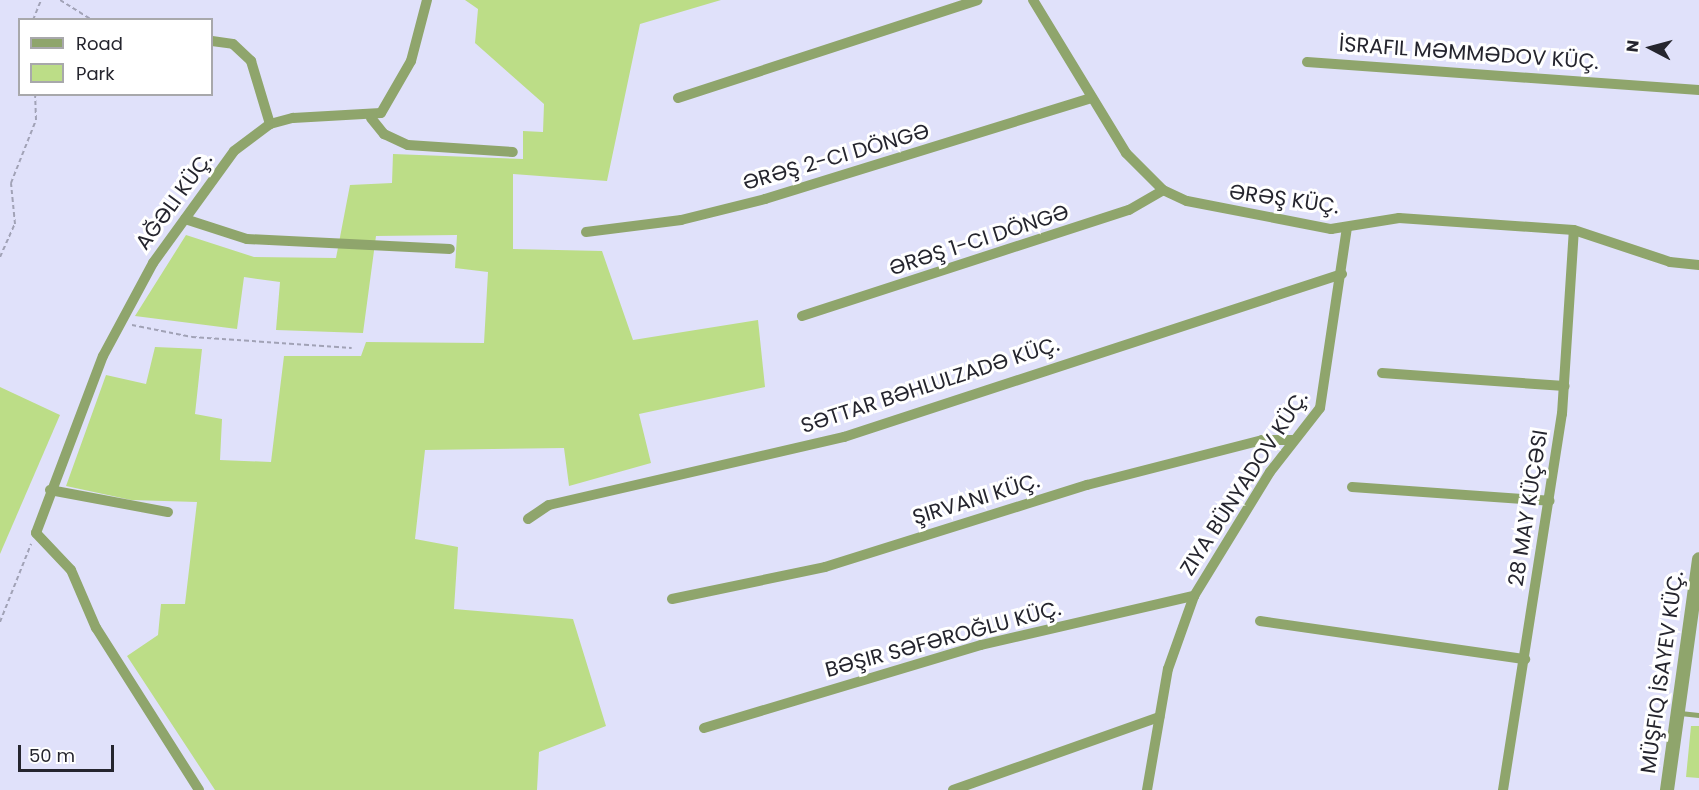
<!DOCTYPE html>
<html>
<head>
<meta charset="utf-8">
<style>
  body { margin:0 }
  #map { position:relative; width:1699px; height:790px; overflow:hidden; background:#e0e1fa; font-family:Poppins,sans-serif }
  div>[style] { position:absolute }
  .green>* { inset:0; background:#bcdd87 }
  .path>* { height:2px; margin-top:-1px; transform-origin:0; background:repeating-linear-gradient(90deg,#a1a2b6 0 4.5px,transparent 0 7.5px) }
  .service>* { height:5px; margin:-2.5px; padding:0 2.5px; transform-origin:2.5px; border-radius:2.5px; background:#8fa56c }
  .minor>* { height:10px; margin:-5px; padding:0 5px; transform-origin:5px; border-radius:5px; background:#8fa56c }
  .tertiary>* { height:14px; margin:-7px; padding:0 7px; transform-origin:7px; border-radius:7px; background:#8fa56c }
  span { translate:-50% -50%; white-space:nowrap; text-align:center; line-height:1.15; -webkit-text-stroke:6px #fff; paint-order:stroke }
  .street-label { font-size:21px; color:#25252e }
  .legend { position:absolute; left:18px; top:18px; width:195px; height:78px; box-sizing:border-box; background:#fff; border:2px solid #a8a8ab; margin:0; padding:8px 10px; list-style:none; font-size:18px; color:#25252e }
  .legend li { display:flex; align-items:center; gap:12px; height:30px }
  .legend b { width:30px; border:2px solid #a8a8ab }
  .north { position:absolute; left:1621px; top:18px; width:60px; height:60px; -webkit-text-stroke:4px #fff; paint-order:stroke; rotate:276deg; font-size:16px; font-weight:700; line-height:24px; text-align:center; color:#25252e }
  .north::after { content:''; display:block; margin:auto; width:21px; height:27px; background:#25252e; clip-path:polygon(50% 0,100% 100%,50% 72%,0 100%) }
  .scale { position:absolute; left:18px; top:745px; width:96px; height:27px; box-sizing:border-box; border:3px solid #25252e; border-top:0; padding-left:8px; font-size:18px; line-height:21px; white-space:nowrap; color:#25252e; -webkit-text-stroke:4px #fff; paint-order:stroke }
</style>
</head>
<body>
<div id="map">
  <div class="green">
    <div style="clip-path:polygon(465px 0,721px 0,640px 24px,607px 181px,513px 174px,513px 249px,602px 251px,633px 340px,758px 320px,765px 387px,639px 414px,651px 463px,569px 486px,564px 448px,425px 450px,415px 539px,458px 547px,454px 609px,573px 619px,606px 726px,539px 752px,537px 790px,215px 790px,127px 656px,158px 635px,161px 604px,185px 604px,197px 502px,131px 500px,66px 486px,106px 375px,146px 384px,155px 347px,202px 349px,195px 414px,222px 419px,220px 460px,271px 462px,284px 356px,361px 356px,366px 342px,484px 343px,488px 272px,455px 268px,457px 235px,376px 236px,363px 333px,276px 330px,280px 282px,244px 277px,237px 329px,135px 316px,186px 235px,254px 257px,336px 258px,350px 185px,392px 183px,393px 154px,523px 159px,523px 131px,543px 132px,544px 104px,475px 43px,478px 9px)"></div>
    <div style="clip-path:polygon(0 387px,60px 415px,0 554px)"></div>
    <div style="clip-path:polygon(1691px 726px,1699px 726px,1699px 778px,1686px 777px)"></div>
  </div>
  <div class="path">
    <div style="left:60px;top:0;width:38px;rotate:32deg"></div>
    <div style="left:33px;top:20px;width:22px;rotate:-68deg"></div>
    <div style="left:0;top:257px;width:36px;rotate:-66deg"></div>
    <div style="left:15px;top:224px;width:41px;rotate:-95.6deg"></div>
    <div style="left:11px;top:183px;width:68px;rotate:-68.4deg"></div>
    <div style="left:36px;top:120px;width:26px;rotate:-92deg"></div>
    <div style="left:132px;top:325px;width:61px;rotate:11.3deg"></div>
    <div style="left:192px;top:337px;width:160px;rotate:3.9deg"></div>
    <div style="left:0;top:622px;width:84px;rotate:-68.3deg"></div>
  </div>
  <div class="service">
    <div style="left:1680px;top:713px;width:19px;rotate:6deg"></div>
  </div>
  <div class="minor">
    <div style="left:1033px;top:0;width:179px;rotate:58.7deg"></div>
    <div style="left:1126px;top:153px;width:52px;rotate:45deg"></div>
    <div style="left:1163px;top:190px;width:26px;rotate:25deg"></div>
    <div style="left:1187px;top:201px;width:147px;rotate:11deg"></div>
    <div style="left:1331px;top:229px;width:69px;rotate:-9.2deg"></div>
    <div style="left:1399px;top:218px;width:175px;rotate:3.9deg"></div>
    <div style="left:1574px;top:230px;width:101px;rotate:18.4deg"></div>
    <div style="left:1670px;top:262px;width:29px;rotate:6deg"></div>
    <div style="left:212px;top:41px;width:21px;rotate:8deg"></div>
    <div style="left:233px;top:44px;width:25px;rotate:43deg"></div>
    <div style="left:251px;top:61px;width:66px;rotate:73.2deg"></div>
    <div style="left:1307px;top:62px;width:393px;rotate:4.1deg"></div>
    <div style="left:678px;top:98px;width:315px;rotate:-18.1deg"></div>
    <div style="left:371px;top:118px;width:21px;rotate:51deg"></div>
    <div style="left:384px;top:134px;width:26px;rotate:25deg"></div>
    <div style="left:408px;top:145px;width:105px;rotate:3.8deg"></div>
    <div style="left:185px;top:219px;width:65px;rotate:17.9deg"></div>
    <div style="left:247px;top:239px;width:203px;rotate:2.8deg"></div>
    <div style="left:586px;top:232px;width:96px;rotate:-7.2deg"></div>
    <div style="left:681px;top:220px;width:87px;rotate:-14deg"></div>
    <div style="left:765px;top:199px;width:342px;rotate:-17.2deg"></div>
    <div style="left:802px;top:316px;width:344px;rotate:-18deg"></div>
    <div style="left:1129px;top:210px;width:39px;rotate:-30deg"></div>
    <div style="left:1382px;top:373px;width:183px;rotate:4.1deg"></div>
    <div style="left:1352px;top:487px;width:198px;rotate:4deg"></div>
    <div style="left:50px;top:490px;width:120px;rotate:10.6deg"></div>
    <div style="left:528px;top:519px;width:25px;rotate:-34deg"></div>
    <div style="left:549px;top:505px;width:303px;rotate:-13deg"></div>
    <div style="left:844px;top:437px;width:524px;rotate:-18.12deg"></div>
    <div style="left:672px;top:599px;width:156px;rotate:-11.8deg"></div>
    <div style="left:825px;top:567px;width:275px;rotate:-17.4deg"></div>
    <div style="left:1087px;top:485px;width:181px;rotate:-14.4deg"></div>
    <div style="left:1262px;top:440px;width:30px"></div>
    <div style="left:1260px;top:621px;width:268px;rotate:8.2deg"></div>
    <div style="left:704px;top:728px;width:289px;rotate:-16.7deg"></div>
    <div style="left:981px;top:645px;width:219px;rotate:-13deg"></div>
    <div style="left:199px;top:790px;width:192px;rotate:-122.4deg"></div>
    <div style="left:96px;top:628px;width:63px;rotate:-113.3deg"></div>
    <div style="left:71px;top:570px;width:51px;rotate:-133.4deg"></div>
    <div style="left:36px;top:533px;width:189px;rotate:-69.3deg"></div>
    <div style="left:103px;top:356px;width:106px;rotate:-61.7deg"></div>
    <div style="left:153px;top:263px;width:138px;rotate:-54.1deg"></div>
    <div style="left:234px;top:151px;width:45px;rotate:-36.9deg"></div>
    <div style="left:270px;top:124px;width:24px;rotate:-15deg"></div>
    <div style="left:293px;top:118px;width:88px;rotate:-3.3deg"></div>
    <div style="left:381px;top:113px;width:60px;rotate:-60deg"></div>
    <div style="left:411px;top:61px;width:63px;rotate:-75.3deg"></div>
    <div style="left:953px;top:790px;width:219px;rotate:-19.5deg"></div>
    <div style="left:1147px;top:790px;width:123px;rotate:-80.2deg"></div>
    <div style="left:1168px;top:669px;width:77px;rotate:-70.4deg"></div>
    <div style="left:1194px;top:596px;width:145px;rotate:-58.5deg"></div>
    <div style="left:1270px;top:472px;width:81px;rotate:-52deg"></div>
    <div style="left:1320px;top:408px;width:182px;rotate:-81.5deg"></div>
    <div style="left:1503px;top:790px;width:381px;rotate:-81.1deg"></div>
    <div style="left:1562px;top:414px;width:184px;rotate:-86.3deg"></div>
  </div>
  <div class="tertiary">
    <div style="left:1667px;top:790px;width:233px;rotate:-82.1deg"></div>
  </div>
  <div class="street-label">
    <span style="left:1469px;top:53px;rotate:4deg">İSRAFIL MƏMMƏDOV KÜÇ.</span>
    <span style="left:836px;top:157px;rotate:-16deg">ƏRƏŞ 2-CI DÖNGƏ</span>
    <span style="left:1284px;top:199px;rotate:8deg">ƏRƏŞ KÜÇ.</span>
    <span style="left:174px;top:201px;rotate:-54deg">AĞƏLI KÜÇ.</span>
    <span style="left:979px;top:240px;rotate:-18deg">ƏRƏŞ 1-CI DÖNGƏ</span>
    <span style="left:930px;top:385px;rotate:-18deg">SƏTTAR BƏHLULZADƏ KÜÇ.</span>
    <span style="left:1244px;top:483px;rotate:-57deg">ZIYA BÜNYADOV KÜÇ.</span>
    <span style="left:976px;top:499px;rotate:-17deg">ŞIRVANI KÜÇ.</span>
    <span style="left:1528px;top:508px;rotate:-81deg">28 MAY KÜÇƏSI</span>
    <span style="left:943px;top:639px;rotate:-15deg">BƏŞIR SƏFƏROĞLU KÜÇ.</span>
    <span style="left:1662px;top:672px;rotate:-82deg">MÜŞFIQ İSAYEV KÜÇ.</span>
  </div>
  <ul class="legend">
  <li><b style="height:8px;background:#8fa56c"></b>Road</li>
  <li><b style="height:16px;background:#bcdd87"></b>Park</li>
  </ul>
  <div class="north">N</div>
  <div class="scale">50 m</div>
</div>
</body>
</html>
